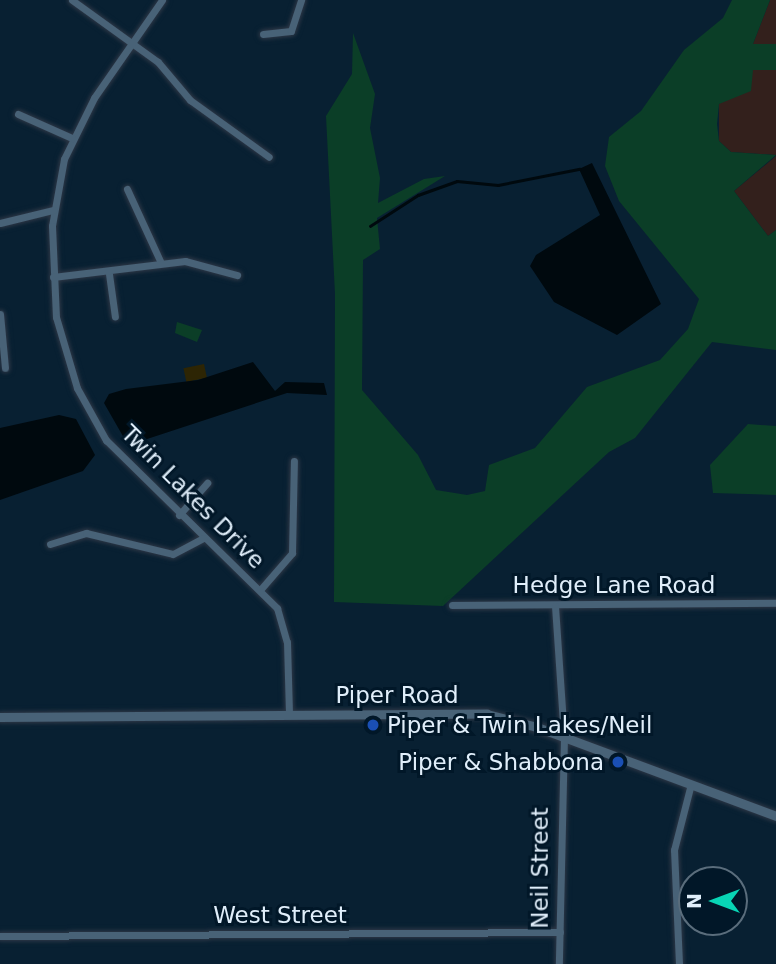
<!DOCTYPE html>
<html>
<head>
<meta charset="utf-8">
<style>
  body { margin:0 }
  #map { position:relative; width:776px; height:964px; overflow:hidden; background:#082032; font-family:"DejaVu Sans",sans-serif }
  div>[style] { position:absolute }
  .industrial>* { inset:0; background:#33201c }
  .green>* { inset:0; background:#0b3e27 }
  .sand>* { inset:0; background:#2d2504; transform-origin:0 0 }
  .water>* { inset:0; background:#00090e }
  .stream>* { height:2.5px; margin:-1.25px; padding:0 1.25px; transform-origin:1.25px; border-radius:1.25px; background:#00090e }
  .roads { filter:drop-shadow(0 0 2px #2d3746) drop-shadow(0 0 2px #2d3746) }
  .minor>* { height:7px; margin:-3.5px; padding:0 3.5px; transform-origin:3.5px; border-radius:3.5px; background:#486277 }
  .tertiary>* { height:9px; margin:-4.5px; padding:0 4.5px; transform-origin:4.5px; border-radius:4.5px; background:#486277 }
  .dots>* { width:19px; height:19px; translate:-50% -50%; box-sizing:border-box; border:4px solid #011728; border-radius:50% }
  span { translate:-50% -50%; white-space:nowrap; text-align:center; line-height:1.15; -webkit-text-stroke:6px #011728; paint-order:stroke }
  .street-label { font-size:23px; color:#e0eefa }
  .poi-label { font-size:23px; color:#e0eefa }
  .left { translate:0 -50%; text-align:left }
  .right { translate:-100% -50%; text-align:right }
  .north { position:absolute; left:678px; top:866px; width:70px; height:70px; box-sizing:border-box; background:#011728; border:2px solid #5a6d7c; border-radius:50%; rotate:270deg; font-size:19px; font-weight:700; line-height:28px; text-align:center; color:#e0eefa }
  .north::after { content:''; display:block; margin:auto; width:24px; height:32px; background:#08d5b5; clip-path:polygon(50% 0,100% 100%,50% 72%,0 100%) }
</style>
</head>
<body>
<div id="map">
  <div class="industrial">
    <div style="clip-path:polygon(770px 0,776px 0,776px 44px,753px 44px)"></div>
    <div style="clip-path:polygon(752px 70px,776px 70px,776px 155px,731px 152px,719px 141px,719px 104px)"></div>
    <div style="clip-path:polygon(776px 156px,776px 230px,768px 236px,734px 191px)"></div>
  </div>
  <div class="green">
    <div style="clip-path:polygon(732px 0,770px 0,753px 44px,776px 44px,776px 70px,753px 70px,751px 91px,719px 104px,717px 124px,719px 141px,731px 152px,776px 155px,734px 191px,768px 236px,776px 230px,776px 350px,712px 342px,635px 438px,609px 452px,443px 606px,334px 602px,335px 294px,326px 116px,352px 74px,353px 33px,375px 94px,370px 128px,380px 178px,378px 203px,424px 179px,445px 176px,377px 218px,380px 249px,363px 260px,362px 390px,418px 455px,436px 490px,467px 495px,485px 491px,489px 465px,535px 448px,587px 387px,660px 360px,688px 329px,699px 299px,619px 201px,605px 166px,609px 137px,641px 111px,684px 50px,723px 18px)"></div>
    <div style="clip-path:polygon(177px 322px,202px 330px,197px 342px,175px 333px)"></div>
    <div style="clip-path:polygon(748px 424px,776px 426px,776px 495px,713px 493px,710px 465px)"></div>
  </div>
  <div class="sand">
    <div style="left:204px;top:364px;width:14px;height:21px;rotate:78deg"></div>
  </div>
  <div class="water">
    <div style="clip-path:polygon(592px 163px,661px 304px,617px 335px,554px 302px,530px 266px,536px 255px,600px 215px,579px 169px)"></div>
    <div style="clip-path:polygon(253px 362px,275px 391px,285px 382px,324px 383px,327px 395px,287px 393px,141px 441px,124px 438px,104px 403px,109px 394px,126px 389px,198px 380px)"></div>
    <div style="clip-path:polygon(59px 415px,76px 419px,95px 455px,83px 471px,0 500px,0 428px)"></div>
  </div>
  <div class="stream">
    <div style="left:370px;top:226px;width:57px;rotate:-32.9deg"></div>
    <div style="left:418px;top:195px;width:41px;rotate:-19.7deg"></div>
    <div style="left:457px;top:181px;width:41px;rotate:5.6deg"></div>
    <div style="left:498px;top:185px;width:83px;rotate:-11.2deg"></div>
  </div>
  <div class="roads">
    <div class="minor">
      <div style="left:72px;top:0;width:106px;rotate:35.8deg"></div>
      <div style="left:158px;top:62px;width:50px;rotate:49.9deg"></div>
      <div style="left:190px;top:100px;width:97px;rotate:35.8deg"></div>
      <div style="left:162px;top:0;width:119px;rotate:124.8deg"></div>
      <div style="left:94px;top:98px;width:68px;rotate:116.2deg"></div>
      <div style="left:64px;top:159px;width:68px;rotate:100.2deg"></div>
      <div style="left:52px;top:226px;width:91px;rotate:87.5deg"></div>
      <div style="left:56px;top:317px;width:74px;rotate:73.5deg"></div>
      <div style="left:77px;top:388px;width:60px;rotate:60.9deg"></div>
      <div style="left:106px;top:440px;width:240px;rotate:44.5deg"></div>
      <div style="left:277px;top:608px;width:35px;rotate:74deg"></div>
      <div style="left:287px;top:642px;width:73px;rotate:88.4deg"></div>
      <div style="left:263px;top:34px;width:28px;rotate:-6deg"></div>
      <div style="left:291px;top:31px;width:33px;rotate:-72deg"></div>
      <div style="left:18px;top:114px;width:59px;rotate:24deg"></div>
      <div style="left:127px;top:189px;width:81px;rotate:65.3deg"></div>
      <div style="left:0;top:223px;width:55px;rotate:-13.8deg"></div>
      <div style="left:109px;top:274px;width:43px;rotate:82.1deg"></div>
      <div style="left:53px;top:277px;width:133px;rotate:-6.9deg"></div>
      <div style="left:185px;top:261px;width:54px;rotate:15.1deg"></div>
      <div style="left:0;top:314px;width:54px;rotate:84.7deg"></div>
      <div style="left:179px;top:515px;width:43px;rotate:-48.8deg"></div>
      <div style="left:50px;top:544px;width:38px;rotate:-17deg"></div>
      <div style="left:86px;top:533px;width:89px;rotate:13.6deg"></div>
      <div style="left:173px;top:554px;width:34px;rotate:-28deg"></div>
      <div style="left:260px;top:590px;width:49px;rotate:-49.1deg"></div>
      <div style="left:292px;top:553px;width:92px;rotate:-88.8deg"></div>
      <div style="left:452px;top:605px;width:324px;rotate:-0.4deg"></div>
      <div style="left:555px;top:606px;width:131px;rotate:86.1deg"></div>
      <div style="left:564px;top:737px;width:227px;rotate:91.3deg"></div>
      <div style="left:0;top:936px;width:560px;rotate:-0.41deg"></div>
      <div style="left:679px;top:964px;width:114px;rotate:-92.5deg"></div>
      <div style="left:674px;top:850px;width:68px;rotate:-75.6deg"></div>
    </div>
    <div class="tertiary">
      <div style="left:0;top:717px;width:487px;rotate:-0.4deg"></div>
      <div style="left:487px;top:714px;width:52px;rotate:14.6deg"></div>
      <div style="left:537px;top:727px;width:255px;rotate:20.4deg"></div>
    </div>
  </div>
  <div class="dots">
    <div style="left:373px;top:725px;background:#1a4fb4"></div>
    <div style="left:618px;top:762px;background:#1a4fb4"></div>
  </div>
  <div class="street-label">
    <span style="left:193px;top:497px;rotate:45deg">Twin Lakes Drive</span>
    <span style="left:614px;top:585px">Hedge Lane Road</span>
    <span style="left:397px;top:695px">Piper Road</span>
    <span style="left:540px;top:868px;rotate:-90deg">Neil Street</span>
    <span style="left:280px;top:915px">West Street</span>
  </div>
  <div class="poi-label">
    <span class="left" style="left:387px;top:725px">Piper &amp; Twin Lakes/Neil</span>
    <span class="right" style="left:604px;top:762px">Piper &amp; Shabbona</span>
  </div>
  <div class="north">N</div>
</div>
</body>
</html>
